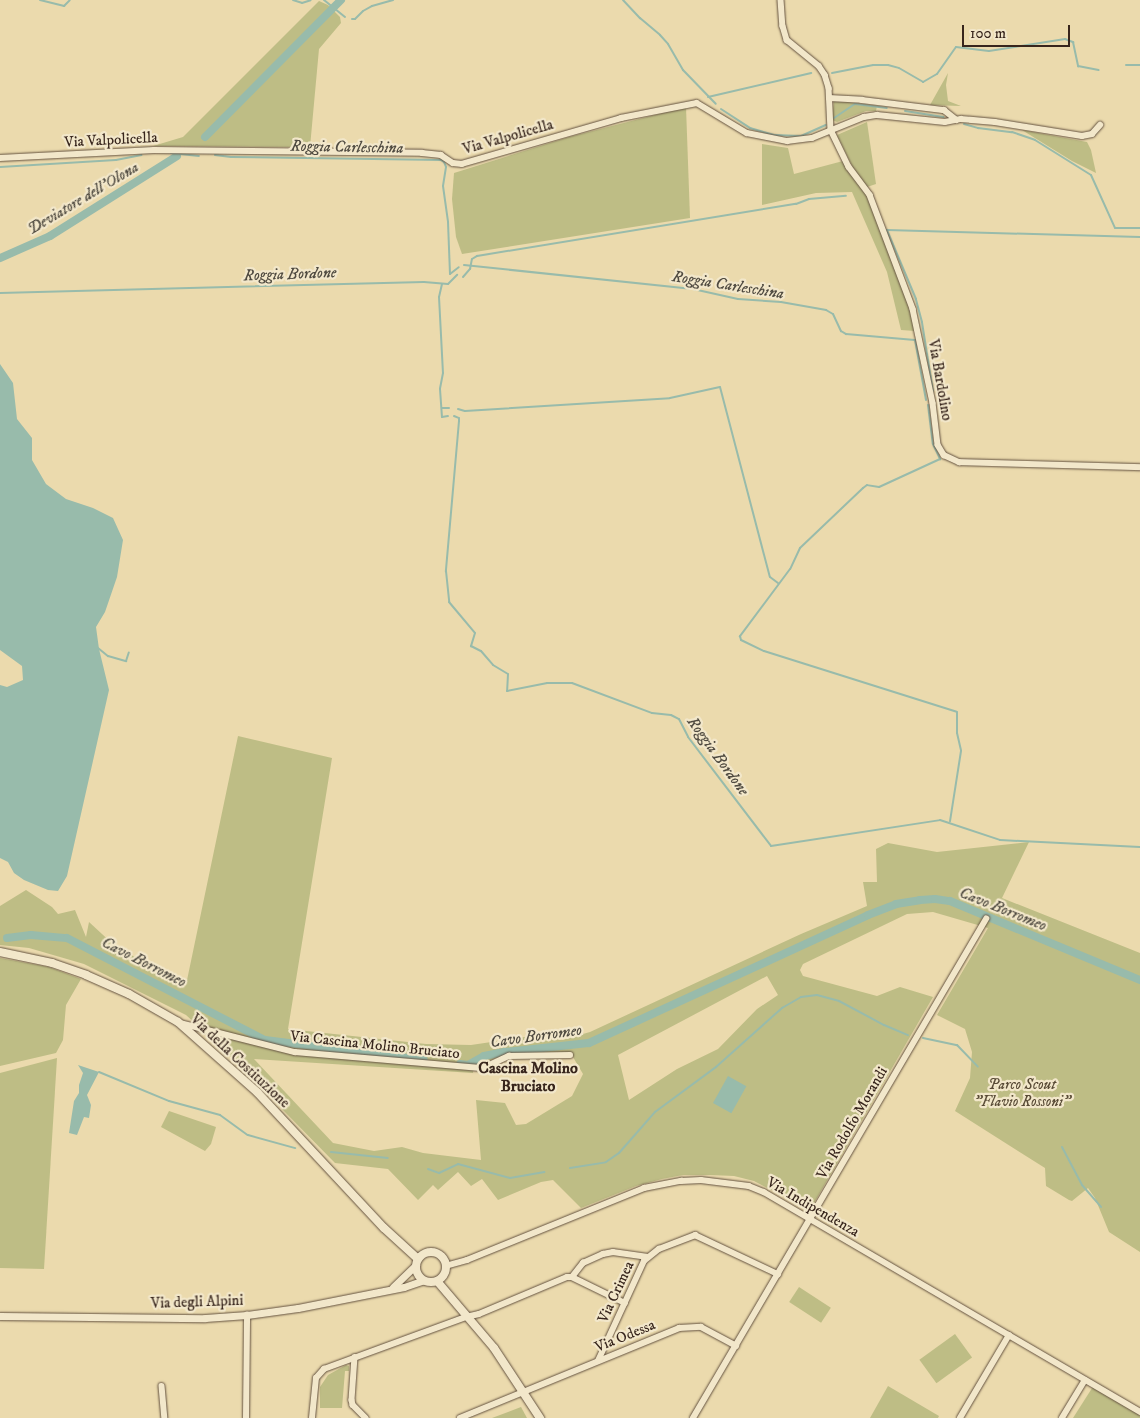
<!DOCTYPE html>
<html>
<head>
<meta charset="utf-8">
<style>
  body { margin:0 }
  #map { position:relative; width:1140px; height:1418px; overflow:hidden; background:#ebdaad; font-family:"IM FELL DW Pica",serif }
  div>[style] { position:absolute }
  .green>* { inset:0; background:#bebd85; transform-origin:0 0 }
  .water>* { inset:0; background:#98bbab; transform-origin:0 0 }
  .stream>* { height:2px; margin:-1px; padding:0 1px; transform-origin:1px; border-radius:1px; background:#98bbab }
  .canal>* { height:8px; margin:-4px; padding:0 4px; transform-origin:4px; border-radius:4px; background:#98bbab }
  .roads { filter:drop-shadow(0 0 1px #645240) drop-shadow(0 0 1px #645240) }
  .minor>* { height:5.5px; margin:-2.75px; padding:0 2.75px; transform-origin:2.75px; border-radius:2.75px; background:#f2e7ca }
  .tertiary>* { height:7px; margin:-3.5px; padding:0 3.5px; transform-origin:3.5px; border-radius:3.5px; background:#f2e7ca }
  .secondary>* { height:8px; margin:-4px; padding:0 4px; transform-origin:4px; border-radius:4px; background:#f2e7ca }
  .secondary>.ring { margin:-4px; padding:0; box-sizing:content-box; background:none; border:8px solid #f2e7ca; border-radius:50% }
  span { translate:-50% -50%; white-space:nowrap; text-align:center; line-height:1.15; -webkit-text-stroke:4.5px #f2e7ca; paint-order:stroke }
  .street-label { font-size:15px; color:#37251c }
  .park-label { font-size:15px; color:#594b36; font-style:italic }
  .water-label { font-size:16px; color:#4f4a40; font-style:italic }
  .neighbourhood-label { font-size:16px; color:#37251c; font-weight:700 }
  .scale { position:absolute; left:962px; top:25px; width:108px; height:22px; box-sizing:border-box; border:2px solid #37251c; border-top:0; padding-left:6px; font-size:15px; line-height:18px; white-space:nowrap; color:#37251c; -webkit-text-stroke:4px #f2e7ca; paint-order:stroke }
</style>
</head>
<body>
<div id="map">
  <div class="green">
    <div style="clip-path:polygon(319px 1px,328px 5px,340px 17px,341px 23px,319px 49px,310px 147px,153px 146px,183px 137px)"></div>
    <div style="clip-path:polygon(948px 73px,946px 85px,948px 101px,961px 106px,930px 105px)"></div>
    <div style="clip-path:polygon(834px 100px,877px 106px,876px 111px,866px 111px,837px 122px,832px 120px)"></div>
    <div style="clip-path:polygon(686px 107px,690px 218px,462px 254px,456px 237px,452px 199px,454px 173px,569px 137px)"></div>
    <div style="clip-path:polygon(867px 122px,876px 184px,867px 187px,855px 172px,837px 135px)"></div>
    <div style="clip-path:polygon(1022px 130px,1087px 142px,1091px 150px,1096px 173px,1072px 161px)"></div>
    <div style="clip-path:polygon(762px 144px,788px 148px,794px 174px,843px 161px,847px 170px,867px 195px,906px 297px,915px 331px,901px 330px,887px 272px,852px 192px,816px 193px,762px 205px)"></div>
    <div style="clip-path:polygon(evenodd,238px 736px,332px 758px,288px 1029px,426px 1044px,471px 1045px,538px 1035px,562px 1040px,590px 1032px,801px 934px,867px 906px,863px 882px,877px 882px,876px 849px,888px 843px,937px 852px,1029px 842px,1002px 898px,1140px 953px,1140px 1252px,1109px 1232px,1095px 1198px,1088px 1188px,1072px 1201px,1069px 1200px,1046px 1186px,1045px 1168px,955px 1111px,970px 1078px,972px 1052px,965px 1029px,937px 1015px,988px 928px,933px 912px,907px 914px,803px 964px,800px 970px,803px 976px,877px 996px,900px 987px,933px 997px,810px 1210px,754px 1181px,734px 1176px,710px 1175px,683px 1175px,662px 1179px,636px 1186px,581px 1208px,553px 1180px,541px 1182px,498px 1200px,482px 1179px,471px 1186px,458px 1172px,438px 1190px,433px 1185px,418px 1200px,388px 1169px,335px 1163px,226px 1052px,186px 1015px,84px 964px,29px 948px,0 945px,0 906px,26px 890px,52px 907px,58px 914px,75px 910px,86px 937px,89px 922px,115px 946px,186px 985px,238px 736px,767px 976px,778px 995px,757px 1009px,718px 1049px,677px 1069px,629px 1100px,618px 1055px,767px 976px,238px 736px,570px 1052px,583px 1074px,572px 1096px,526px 1124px,516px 1125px,505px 1103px,476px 1100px,481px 1160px,423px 1153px,402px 1147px,374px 1151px,333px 1143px,254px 1059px,473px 1073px,474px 1067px,506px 1054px,570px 1052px)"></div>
    <div style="clip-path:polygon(0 958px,49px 967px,81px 979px,66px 1005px,63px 1040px,56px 1053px,0 1066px)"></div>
    <div style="clip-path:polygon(57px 1058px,44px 1269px,0 1268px,0 1073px)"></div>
    <div style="clip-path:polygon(169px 1111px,216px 1127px,211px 1144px,205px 1151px,161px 1127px)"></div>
    <div style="left:799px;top:1287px;width:38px;height:18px;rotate:33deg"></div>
    <div style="left:955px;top:1334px;width:29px;height:44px;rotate:54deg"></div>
    <div style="clip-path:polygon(346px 1365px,349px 1366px,349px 1371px,345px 1371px,342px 1408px,320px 1408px,320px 1387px,328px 1375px)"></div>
    <div style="clip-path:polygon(1094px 1385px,1140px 1412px,1140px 1418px,1073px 1418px)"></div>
    <div style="clip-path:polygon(888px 1386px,939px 1416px,938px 1418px,870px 1418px)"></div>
    <div style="clip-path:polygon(521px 1407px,527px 1418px,492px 1418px)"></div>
  </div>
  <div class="water">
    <div style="clip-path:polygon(0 364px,13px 383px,17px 419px,32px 438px,32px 460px,46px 484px,66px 499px,93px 508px,113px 518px,123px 540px,117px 577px,105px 612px,96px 627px,99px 649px,109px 690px,67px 876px,58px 891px,48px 890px,24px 880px,14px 873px,8px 862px,0 858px,0 685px,7px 687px,23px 680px,22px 666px,0 650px)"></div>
    <div style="clip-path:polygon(78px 1065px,99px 1072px,87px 1095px,91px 1105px,89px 1118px,84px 1117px,77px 1135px,69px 1133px,74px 1101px,79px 1093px,79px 1085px,83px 1073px)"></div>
    <div style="left:728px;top:1076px;width:21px;height:31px;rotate:29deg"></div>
  </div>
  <div class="stream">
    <div style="left:40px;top:0;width:25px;rotate:14deg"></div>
    <div style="left:64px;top:6px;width:8px;rotate:-45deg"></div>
    <div style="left:293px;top:0;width:9px;rotate:18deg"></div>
    <div style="left:302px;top:3px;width:9px;rotate:-18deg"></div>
    <div style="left:324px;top:0;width:27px;rotate:39deg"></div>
    <div style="left:623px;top:0;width:25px;rotate:47deg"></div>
    <div style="left:640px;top:18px;width:26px;rotate:40deg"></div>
    <div style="left:660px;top:35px;width:12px;rotate:48deg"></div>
    <div style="left:668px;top:44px;width:30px;rotate:60deg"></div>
    <div style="left:683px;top:70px;width:47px;rotate:45.9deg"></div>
    <div style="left:352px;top:19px;width:3px"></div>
    <div style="left:355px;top:19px;width:11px;rotate:-45deg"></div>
    <div style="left:363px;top:11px;width:10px;rotate:-29deg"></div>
    <div style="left:372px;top:6px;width:22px;rotate:-16deg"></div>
    <div style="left:1126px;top:65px;width:14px"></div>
    <div style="left:832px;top:73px;width:42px;rotate:-11deg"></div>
    <div style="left:873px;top:65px;width:15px"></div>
    <div style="left:888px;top:65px;width:11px;rotate:15deg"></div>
    <div style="left:899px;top:68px;width:28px;rotate:30deg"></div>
    <div style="left:923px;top:82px;width:16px;rotate:-30deg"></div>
    <div style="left:937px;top:74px;width:33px;rotate:-55deg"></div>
    <div style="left:956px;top:47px;width:33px;rotate:7deg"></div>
    <div style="left:989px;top:51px;width:77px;rotate:-9deg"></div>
    <div style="left:1065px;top:39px;width:9px;rotate:21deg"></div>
    <div style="left:1073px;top:42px;width:25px;rotate:78deg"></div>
    <div style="left:1078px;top:66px;width:21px;rotate:11deg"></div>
    <div style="left:708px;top:97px;width:106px;rotate:-13.1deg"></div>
    <div style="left:721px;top:109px;width:35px;rotate:33deg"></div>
    <div style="left:750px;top:128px;width:26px;rotate:16deg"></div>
    <div style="left:775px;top:135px;width:26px;rotate:2deg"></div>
    <div style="left:801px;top:136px;width:27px;rotate:-24deg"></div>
    <div style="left:905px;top:111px;width:39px;rotate:9deg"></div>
    <div style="left:834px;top:118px;width:25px;rotate:-34deg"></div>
    <div style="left:855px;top:104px;width:32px;rotate:7deg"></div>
    <div style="left:964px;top:124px;width:15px;rotate:16deg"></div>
    <div style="left:978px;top:128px;width:34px;rotate:7deg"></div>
    <div style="left:1012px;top:132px;width:24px;rotate:19deg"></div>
    <div style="left:1035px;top:140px;width:66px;rotate:32deg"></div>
    <div style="left:1091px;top:175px;width:58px;rotate:65.6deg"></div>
    <div style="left:1115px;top:228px;width:25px"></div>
    <div style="left:171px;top:153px;width:28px;rotate:6deg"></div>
    <div style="left:215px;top:155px;width:16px;rotate:7deg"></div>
    <div style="left:231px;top:157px;width:210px;rotate:0.8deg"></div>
    <div style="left:441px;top:160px;width:4px;rotate:34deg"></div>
    <div style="left:444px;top:162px;width:5px;rotate:68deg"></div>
    <div style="left:446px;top:167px;width:19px;rotate:99deg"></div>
    <div style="left:443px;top:186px;width:36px;rotate:82deg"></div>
    <div style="left:448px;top:222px;width:52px;rotate:87.8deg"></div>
    <div style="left:450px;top:274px;width:11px;rotate:-38deg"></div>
    <div style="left:0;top:167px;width:116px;rotate:-3.5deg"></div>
    <div style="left:116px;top:160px;width:26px;rotate:-11deg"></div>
    <div style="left:464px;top:265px;width:230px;rotate:6deg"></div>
    <div style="left:693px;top:289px;width:46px;rotate:12.5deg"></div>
    <div style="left:738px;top:299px;width:43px;rotate:4deg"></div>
    <div style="left:781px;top:302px;width:46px;rotate:10.1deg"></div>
    <div style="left:826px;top:310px;width:8px;rotate:30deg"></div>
    <div style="left:833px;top:314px;width:19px;rotate:65deg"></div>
    <div style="left:841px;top:331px;width:6px;rotate:31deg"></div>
    <div style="left:846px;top:334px;width:69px;rotate:5deg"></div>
    <div style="left:915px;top:340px;width:61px;rotate:79.6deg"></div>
    <div style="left:463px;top:277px;width:11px;rotate:-49deg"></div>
    <div style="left:470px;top:269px;width:10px;rotate:-79deg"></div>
    <div style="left:472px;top:259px;width:6px;rotate:-31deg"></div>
    <div style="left:477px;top:256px;width:323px;rotate:-9.3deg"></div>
    <div style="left:796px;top:204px;width:14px;rotate:-21deg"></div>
    <div style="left:809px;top:199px;width:37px;rotate:-5deg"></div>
    <div style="left:442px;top:284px;width:13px;rotate:103deg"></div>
    <div style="left:439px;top:297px;width:76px;rotate:87deg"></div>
    <div style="left:443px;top:373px;width:16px;rotate:101deg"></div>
    <div style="left:440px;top:389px;width:28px;rotate:86deg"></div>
    <div style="left:442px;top:417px;width:6px;rotate:-9deg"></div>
    <div style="left:0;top:293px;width:424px;rotate:-1.5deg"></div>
    <div style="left:424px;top:282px;width:24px;rotate:5deg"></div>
    <div style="left:448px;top:284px;width:13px;rotate:-45deg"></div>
    <div style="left:933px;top:391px;width:70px;rotate:-99.1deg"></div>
    <div style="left:922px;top:322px;width:24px;rotate:-105deg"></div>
    <div style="left:916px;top:299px;width:75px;rotate:-112.8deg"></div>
    <div style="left:887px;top:230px;width:253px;rotate:1.6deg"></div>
    <div style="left:928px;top:405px;width:39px;rotate:83deg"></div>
    <div style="left:933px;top:444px;width:17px;rotate:65deg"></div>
    <div style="left:940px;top:459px;width:67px;rotate:155.3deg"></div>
    <div style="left:879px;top:487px;width:12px;rotate:-171deg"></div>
    <div style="left:867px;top:485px;width:5px;rotate:143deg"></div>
    <div style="left:863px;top:488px;width:87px;rotate:136.4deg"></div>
    <div style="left:800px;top:548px;width:23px;rotate:115deg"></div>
    <div style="left:790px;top:569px;width:84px;rotate:126.7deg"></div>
    <div style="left:740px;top:636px;width:4px;rotate:76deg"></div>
    <div style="left:741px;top:640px;width:25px;rotate:26deg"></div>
    <div style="left:764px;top:651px;width:202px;rotate:17.5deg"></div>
    <div style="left:957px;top:712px;width:21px;rotate:90deg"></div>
    <div style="left:957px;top:733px;width:18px;rotate:77deg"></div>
    <div style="left:961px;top:751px;width:71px;rotate:98.9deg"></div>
    <div style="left:442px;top:408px;width:7px"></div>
    <div style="left:458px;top:409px;width:7px;rotate:16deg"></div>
    <div style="left:465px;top:411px;width:205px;rotate:-3.6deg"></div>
    <div style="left:670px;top:398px;width:51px;rotate:-12.4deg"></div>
    <div style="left:720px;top:387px;width:196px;rotate:75.3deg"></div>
    <div style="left:770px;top:577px;width:10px;rotate:37deg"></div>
    <div style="left:454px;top:416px;width:5px;rotate:22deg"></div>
    <div style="left:459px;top:418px;width:3px;rotate:90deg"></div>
    <div style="left:459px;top:421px;width:151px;rotate:95deg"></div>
    <div style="left:446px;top:571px;width:31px;rotate:84deg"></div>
    <div style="left:449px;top:602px;width:40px;rotate:50deg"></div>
    <div style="left:475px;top:633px;width:14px;rotate:107deg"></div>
    <div style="left:471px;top:646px;width:11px;rotate:27deg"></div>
    <div style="left:481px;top:651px;width:18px;rotate:49deg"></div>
    <div style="left:493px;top:665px;width:17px;rotate:31deg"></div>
    <div style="left:508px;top:674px;width:17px;rotate:93deg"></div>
    <div style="left:507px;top:691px;width:41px;rotate:-11.3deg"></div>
    <div style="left:547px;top:683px;width:25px"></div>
    <div style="left:572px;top:683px;width:85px;rotate:20.6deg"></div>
    <div style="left:652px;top:713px;width:19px;rotate:6deg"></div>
    <div style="left:671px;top:715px;width:9px;rotate:27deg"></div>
    <div style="left:679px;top:719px;width:20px;rotate:63deg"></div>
    <div style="left:688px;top:737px;width:137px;rotate:52.7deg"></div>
    <div style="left:771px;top:846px;width:171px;rotate:-8.7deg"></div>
    <div style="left:940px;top:820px;width:63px;rotate:18.4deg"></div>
    <div style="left:1000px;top:840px;width:140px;rotate:2.9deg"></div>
    <div style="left:98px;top:648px;width:13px;rotate:39deg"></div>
    <div style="left:108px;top:656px;width:19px;rotate:16deg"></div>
    <div style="left:126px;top:661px;width:9px;rotate:-72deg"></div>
    <div style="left:923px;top:1038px;width:35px;rotate:12deg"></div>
    <div style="left:957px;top:1045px;width:30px;rotate:46deg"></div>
    <div style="left:99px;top:1072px;width:76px;rotate:22.5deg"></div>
    <div style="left:169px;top:1101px;width:53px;rotate:15.4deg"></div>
    <div style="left:220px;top:1115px;width:34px;rotate:36deg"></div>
    <div style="left:248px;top:1135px;width:49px;rotate:15.5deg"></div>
    <div style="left:1062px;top:1147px;width:43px;rotate:62.2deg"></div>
    <div style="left:1082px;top:1185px;width:29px;rotate:49deg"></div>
    <div style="left:331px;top:1152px;width:57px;rotate:6deg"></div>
    <div style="left:570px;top:1168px;width:36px;rotate:-9deg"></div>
    <div style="left:606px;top:1162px;width:16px;rotate:-35deg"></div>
    <div style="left:619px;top:1153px;width:55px;rotate:-48.7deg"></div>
    <div style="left:655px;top:1112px;width:76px;rotate:-36.4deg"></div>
    <div style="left:716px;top:1067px;width:89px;rotate:-41.8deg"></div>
    <div style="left:782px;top:1008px;width:22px;rotate:-30deg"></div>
    <div style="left:801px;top:997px;width:16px;rotate:-7deg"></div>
    <div style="left:817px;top:995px;width:23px;rotate:15deg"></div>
    <div style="left:839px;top:1001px;width:51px;rotate:28.1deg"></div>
    <div style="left:884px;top:1025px;width:26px;rotate:23deg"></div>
    <div style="left:428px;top:1169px;width:12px;rotate:20deg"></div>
    <div style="left:439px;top:1173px;width:21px;rotate:-25deg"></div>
    <div style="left:458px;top:1164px;width:54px;rotate:15.1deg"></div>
    <div style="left:510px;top:1178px;width:35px;rotate:-10deg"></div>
  </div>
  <div class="canal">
    <div style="left:205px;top:137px;width:193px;rotate:-45.2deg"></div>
    <div style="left:0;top:258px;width:55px;rotate:-23.7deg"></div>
    <div style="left:50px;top:236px;width:150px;rotate:-32.2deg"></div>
    <div style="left:7px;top:938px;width:24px;rotate:-7deg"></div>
    <div style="left:31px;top:935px;width:36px;rotate:5deg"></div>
    <div style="left:67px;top:938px;width:223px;rotate:27.3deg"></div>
    <div style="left:265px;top:1040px;width:160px;rotate:7.2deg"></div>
    <div style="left:460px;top:1064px;width:8px;rotate:7deg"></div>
    <div style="left:468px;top:1065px;width:18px;rotate:-29deg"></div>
    <div style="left:484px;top:1056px;width:21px;rotate:-11deg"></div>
    <div style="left:505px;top:1052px;width:84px;rotate:-6.1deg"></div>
    <div style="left:589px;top:1043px;width:307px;rotate:-24.6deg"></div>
    <div style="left:868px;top:915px;width:30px;rotate:-21deg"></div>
    <div style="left:896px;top:904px;width:24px;rotate:-9deg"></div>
    <div style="left:920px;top:900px;width:15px;rotate:-4deg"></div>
    <div style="left:935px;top:899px;width:15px;rotate:8deg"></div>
    <div style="left:950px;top:901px;width:206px;rotate:22.6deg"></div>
  </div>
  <div class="roads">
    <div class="minor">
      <div style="left:781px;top:0;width:26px;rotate:86deg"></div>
      <div style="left:783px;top:26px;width:15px;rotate:74deg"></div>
      <div style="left:787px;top:40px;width:41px;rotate:39.1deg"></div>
      <div style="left:819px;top:66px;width:11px;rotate:56deg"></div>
      <div style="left:825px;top:75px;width:14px;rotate:73deg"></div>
      <div style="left:829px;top:88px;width:42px;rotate:87.3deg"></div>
      <div style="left:831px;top:130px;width:41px;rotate:64.1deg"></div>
      <div style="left:849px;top:167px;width:35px;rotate:53deg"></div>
      <div style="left:870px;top:195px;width:122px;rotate:69.3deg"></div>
      <div style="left:913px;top:309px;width:96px;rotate:78deg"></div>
      <div style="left:933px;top:403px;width:42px;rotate:83.2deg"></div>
      <div style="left:938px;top:445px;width:12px;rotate:59deg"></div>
      <div style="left:944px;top:455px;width:17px;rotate:25deg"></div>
      <div style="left:959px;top:462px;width:181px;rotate:1.6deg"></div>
      <div style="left:829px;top:98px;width:33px;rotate:3deg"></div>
      <div style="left:862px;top:100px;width:83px;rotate:7deg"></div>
      <div style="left:944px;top:110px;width:16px;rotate:38deg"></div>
      <div style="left:0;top:158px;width:154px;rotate:-3deg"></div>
      <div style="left:154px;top:150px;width:268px;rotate:0.6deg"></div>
      <div style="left:422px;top:153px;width:19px;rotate:6deg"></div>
      <div style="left:441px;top:155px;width:14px;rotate:34deg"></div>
      <div style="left:453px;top:163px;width:9px;rotate:6deg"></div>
      <div style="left:462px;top:164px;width:166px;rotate:-16.1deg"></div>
      <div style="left:621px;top:118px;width:77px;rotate:-11.2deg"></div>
      <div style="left:697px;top:103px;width:58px;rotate:31deg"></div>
      <div style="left:747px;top:133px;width:41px;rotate:11.3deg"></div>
      <div style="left:787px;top:141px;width:25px;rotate:-7deg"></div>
      <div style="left:812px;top:138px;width:56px;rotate:-22deg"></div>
      <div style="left:864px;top:117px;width:13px;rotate:-9deg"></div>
      <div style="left:877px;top:115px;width:68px;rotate:5.9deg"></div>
      <div style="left:945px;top:122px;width:16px;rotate:-11deg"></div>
      <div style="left:961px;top:119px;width:34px;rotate:5deg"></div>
      <div style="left:995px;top:122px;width:88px;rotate:9.1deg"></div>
      <div style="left:1082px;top:136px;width:10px;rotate:-11deg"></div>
      <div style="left:1092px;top:134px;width:12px;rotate:-48deg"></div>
      <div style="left:180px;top:1023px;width:119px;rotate:14.2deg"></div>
      <div style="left:295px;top:1052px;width:189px;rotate:4.9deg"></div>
      <div style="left:483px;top:1068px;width:29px;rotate:-25deg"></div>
      <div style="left:509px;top:1056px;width:61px;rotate:-0.9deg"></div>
      <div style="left:446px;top:1266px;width:22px;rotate:-16deg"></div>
      <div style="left:467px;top:1260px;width:191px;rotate:-22.1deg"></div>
      <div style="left:644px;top:1188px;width:38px;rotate:-11deg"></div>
      <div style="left:681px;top:1181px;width:20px;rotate:-3deg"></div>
      <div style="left:701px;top:1180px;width:48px;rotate:7.1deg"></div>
      <div style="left:749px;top:1186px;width:16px;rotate:22deg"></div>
      <div style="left:764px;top:1192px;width:436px;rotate:30.3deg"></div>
      <div style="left:572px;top:1277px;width:18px;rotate:-52deg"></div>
      <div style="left:583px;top:1263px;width:22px;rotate:-24deg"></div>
      <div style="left:603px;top:1254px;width:10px;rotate:-11deg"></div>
      <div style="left:613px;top:1252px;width:35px;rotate:8deg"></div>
      <div style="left:355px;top:1357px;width:43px;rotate:94deg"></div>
      <div style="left:352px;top:1400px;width:5px;rotate:79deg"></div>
      <div style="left:353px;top:1405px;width:18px;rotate:45deg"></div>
      <div style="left:598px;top:1361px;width:110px;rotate:-65.3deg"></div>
      <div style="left:644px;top:1261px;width:19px;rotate:-39deg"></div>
      <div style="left:659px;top:1249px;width:39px;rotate:-21deg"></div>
      <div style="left:695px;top:1235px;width:92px;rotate:25.2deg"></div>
      <div style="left:162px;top:1386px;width:32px;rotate:85deg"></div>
      <div style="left:246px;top:1418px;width:103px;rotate:-89.4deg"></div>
      <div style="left:312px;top:1418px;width:40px;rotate:-84.3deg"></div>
      <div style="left:316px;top:1378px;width:12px;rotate:-48deg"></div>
      <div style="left:324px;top:1369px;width:151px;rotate:-20.1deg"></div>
      <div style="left:466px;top:1317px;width:13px;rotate:-13deg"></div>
      <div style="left:479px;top:1314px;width:95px;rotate:-22.8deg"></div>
      <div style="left:567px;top:1277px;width:5px"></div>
      <div style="left:572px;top:1277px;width:59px;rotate:26.1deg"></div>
      <div style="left:460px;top:1418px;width:237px;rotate:-22.3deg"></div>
      <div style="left:679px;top:1328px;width:22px;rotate:-3deg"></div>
      <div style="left:701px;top:1327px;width:40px;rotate:28deg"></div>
      <div style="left:693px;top:1418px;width:579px;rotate:-59.58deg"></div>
      <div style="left:960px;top:1418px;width:96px;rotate:-59.4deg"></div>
      <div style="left:1062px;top:1418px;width:44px;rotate:-58.8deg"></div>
    </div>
    <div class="tertiary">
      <div style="left:393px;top:1287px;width:32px;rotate:-44deg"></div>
      <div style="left:0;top:1316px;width:205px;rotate:0.6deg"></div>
      <div style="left:205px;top:1318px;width:42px;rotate:-4.1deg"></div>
      <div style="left:247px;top:1315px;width:51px;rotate:-7.8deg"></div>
      <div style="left:298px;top:1308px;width:108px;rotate:-11.2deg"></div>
      <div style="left:404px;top:1287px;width:21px;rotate:-19deg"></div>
    </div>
    <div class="secondary">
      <div style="left:0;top:952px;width:53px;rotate:11.9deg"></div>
      <div style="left:52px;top:963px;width:36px;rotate:19deg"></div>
      <div style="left:86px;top:975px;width:47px;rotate:23.8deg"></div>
      <div style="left:129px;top:994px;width:56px;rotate:29.7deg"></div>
      <div style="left:178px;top:1022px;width:106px;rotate:41.5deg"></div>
      <div style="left:257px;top:1092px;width:186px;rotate:47deg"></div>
      <div style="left:384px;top:1228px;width:46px;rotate:42.4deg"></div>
      <div class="ring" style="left:416px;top:1252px;width:22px;height:22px"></div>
      <div style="left:437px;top:1281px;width:88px;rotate:49.6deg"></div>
      <div style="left:494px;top:1348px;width:84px;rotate:56.7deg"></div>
    </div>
  </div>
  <div class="street-label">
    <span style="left:508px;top:137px;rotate:-16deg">Via Valpolicella</span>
    <span style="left:111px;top:140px;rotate:-3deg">Via Valpolicella</span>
    <span style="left:940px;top:380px;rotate:80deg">Via Bardolino</span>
    <span style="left:375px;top:1045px;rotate:6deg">Via Cascina Molino Bruciato</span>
    <span style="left:240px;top:1061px;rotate:43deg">Via della Costituzione</span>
    <span style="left:852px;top:1123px;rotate:-60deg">Via Rodolfo Morandi</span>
    <span style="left:813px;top:1207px;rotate:30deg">Via Indipendenza</span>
    <span style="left:616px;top:1292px;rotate:-65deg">Via Crimea</span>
    <span style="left:197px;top:1302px;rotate:-2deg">Via degli Alpini</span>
    <span style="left:625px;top:1336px;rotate:-22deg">Via Odessa</span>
  </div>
  <div class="park-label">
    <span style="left:1022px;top:1093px">Parco Scout<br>"Flavio Rossoni"</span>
  </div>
  <div class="water-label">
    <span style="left:347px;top:147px;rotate:1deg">Roggia Carleschina</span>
    <span style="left:83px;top:198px;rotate:-31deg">Deviatore dell'Olona</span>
    <span style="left:290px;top:274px;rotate:-2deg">Roggia Bordone</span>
    <span style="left:728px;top:285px;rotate:9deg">Roggia Carleschina</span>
    <span style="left:718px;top:756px;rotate:54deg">Roggia Bordone</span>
    <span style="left:1003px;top:909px;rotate:22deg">Cavo Borromeo</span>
    <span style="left:144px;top:962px;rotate:27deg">Cavo Borromeo</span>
    <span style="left:536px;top:1036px;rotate:-8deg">Cavo Borromeo</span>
  </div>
  <div class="neighbourhood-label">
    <span style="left:528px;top:1077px">Cascina Molino<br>Bruciato</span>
  </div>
  <div class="scale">100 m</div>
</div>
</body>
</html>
